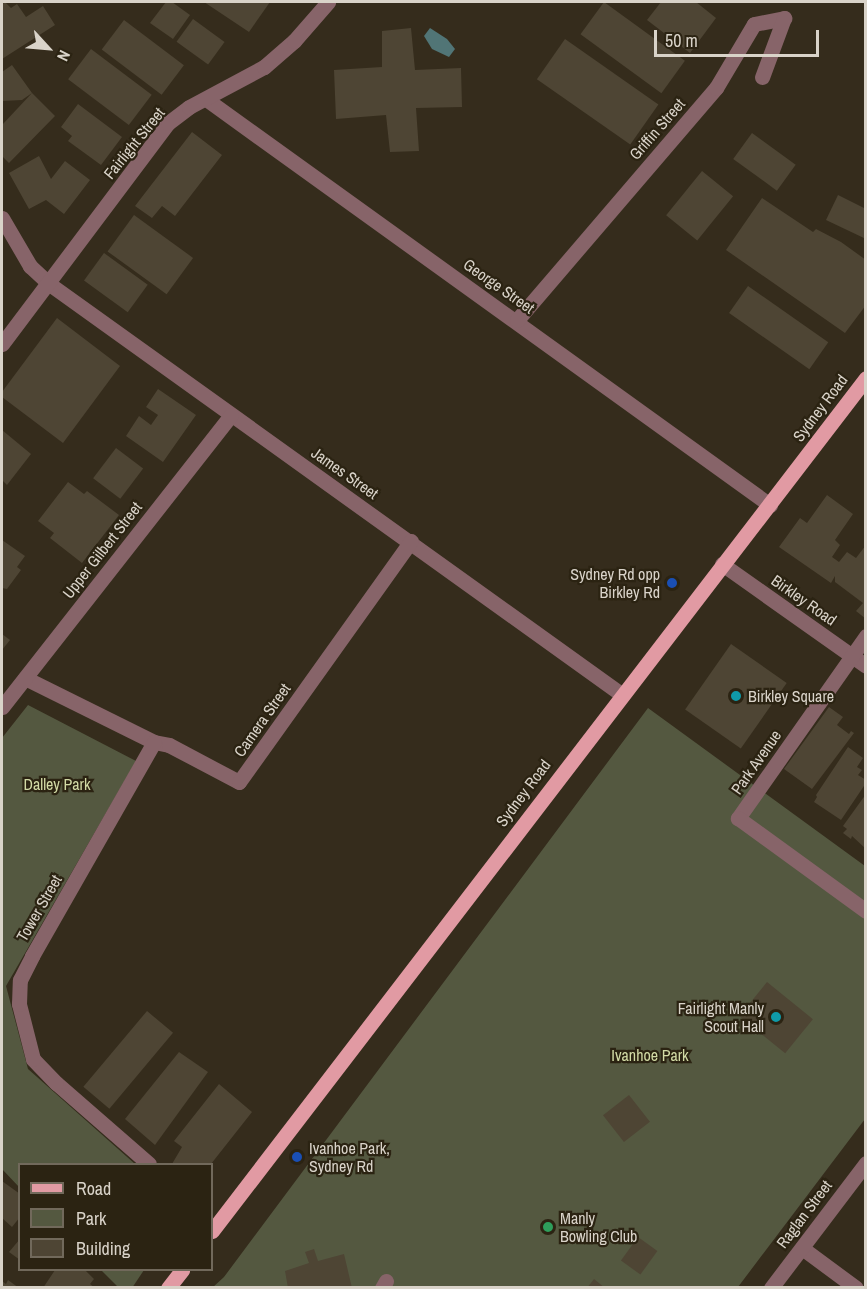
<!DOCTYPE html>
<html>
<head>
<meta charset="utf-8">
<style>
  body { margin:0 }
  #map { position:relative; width:867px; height:1289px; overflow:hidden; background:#352c1c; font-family:"Archivo Narrow",sans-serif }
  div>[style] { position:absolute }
  .green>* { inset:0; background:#545840 }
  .water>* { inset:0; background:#517576 }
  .building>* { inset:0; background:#4e4534; transform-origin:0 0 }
  .minor>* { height:15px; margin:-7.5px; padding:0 7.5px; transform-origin:7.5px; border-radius:7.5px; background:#876469 }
  .major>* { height:15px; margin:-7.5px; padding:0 7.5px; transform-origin:7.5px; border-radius:7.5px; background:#e19aa3 }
  .dots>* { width:16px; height:16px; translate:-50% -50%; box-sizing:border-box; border:3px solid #2b2312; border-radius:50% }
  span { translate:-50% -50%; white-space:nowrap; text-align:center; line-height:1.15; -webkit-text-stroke:4.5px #2b2312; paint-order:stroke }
  .street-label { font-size:16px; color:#d9d3c9 }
  .poi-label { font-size:16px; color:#d9d3c9 }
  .right { translate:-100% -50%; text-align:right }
  .left { translate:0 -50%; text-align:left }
  .park-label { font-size:16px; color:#d2daa5 }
  .frame { position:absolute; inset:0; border:3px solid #d9d3c9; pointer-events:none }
  .legend { position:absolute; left:18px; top:1163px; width:195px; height:108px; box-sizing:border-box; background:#2b2312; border:2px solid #71695b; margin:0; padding:8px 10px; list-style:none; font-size:18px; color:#d9d3c9 }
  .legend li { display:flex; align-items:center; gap:12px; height:30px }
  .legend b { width:30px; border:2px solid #71695b }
  .north { position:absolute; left:18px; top:18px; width:60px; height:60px; -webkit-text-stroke:4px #2b2312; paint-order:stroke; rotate:116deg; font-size:16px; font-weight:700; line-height:24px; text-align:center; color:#d9d3c9 }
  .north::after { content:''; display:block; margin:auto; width:21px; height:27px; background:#d9d3c9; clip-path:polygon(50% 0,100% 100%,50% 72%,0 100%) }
  .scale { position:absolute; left:654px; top:30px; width:165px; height:27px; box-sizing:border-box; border:3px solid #d9d3c9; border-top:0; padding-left:8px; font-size:18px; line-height:21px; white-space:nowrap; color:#d9d3c9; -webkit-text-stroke:4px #2b2312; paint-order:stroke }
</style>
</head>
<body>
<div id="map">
  <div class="green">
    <div style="clip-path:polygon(28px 705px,136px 761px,6px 986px,28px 1069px,135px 1164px,20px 1164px,19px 1187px,2px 1169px,2px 738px)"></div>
    <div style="clip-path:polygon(648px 708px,865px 866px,865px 1119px,738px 1287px,212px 1288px,224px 1277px)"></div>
    <div style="clip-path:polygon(101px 1270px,144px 1270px,132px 1288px,118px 1287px)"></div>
  </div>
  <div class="water">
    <div style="clip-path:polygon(430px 28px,447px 39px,455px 49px,449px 57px,432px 49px,424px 36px)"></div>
  </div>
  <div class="building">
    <div style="clip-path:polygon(5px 2px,11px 8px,17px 4px,26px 17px,43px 6px,55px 25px,2px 59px,2px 4px)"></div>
    <div style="clip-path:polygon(166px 2px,172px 2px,190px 15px,173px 39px,150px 23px)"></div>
    <div style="clip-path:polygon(204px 2px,270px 2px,249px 32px)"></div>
    <div style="left:604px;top:2px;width:100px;height:40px;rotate:36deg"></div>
    <div style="clip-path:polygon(661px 2px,696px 2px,716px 18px,690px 53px,647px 20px)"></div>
    <div style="left:193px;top:19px;width:39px;height:28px;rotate:36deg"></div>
    <div style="left:124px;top:20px;width:75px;height:37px;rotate:37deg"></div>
    <div style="clip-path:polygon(411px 28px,415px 70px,461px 68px,462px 107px,416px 108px,419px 151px,390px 152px,386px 115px,336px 119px,334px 70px,382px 67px,382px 31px)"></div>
    <div style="left:565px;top:39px;width:114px;height:49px;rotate:35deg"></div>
    <div style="left:91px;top:49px;width:76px;height:38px;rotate:37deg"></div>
    <div style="clip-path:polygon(12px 65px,32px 93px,55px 116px,9px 163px,2px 156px,2px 125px,32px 93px,22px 100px,2px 101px,2px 72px)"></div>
    <div style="clip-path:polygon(78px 104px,122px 137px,101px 165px,68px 141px,72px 136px,61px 127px)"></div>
    <div style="clip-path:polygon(192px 132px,222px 155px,175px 216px,162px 206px,152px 218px,135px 206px)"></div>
    <div style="left:752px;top:133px;width:54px;height:32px;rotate:36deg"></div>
    <div style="clip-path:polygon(39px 156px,51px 179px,65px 161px,90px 180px,64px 214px,46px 200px,29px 209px,9px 173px)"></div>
    <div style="left:702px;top:171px;width:40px;height:57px;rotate:39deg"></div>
    <div style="clip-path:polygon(838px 195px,866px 209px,866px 239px,826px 220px)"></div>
    <div style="clip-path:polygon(762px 198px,813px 232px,816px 229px,841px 242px,866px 260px,866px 305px,845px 333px,726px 250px)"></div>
    <div style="left:134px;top:215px;width:73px;height:45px;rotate:36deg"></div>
    <div style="left:104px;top:253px;width:54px;height:34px;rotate:36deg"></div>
    <div style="left:748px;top:286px;width:98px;height:33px;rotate:35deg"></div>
    <div style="clip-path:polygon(57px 318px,120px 366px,63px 443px,2px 397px,2px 392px)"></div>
    <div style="clip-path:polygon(158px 389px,196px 415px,163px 462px,126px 436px,139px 416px,151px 425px,158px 415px,146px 407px)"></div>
    <div style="clip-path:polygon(2px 430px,31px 454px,7px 485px,2px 480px)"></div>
    <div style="left:116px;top:448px;width:34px;height:38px;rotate:37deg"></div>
    <div style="clip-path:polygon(68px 482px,84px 494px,87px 491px,119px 515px,82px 563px,50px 538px,54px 533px,38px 521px)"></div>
    <div style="clip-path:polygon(827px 495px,853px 514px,835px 540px,840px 545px,832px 557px,839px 562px,847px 552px,856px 558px,866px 545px,866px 619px,856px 611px,863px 603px,835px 582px,835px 576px,831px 583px,779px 547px,800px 518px,807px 523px)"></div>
    <div style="clip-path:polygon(2px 540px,25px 556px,17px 567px,21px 570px,7px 589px,2px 588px)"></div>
    <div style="clip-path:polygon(2px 634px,10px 640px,2px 650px)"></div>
    <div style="left:731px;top:644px;width:68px;height:80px;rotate:35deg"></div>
    <div style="clip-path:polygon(829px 707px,843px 717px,837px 725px,849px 734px,851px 731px,854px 733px,812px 789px,784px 769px)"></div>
    <div style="clip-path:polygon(848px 747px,863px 758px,857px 767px,862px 770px,858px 775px,866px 780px,866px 783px,841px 820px,814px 802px,817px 797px,816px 795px)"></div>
    <div style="clip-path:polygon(866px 794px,866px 849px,852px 836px,851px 839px,843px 833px,847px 829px,843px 826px)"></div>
    <div style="left:767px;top:982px;width:59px;height:44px;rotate:39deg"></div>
    <div style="left:147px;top:1011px;width:34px;height:99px;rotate:40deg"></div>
    <div style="clip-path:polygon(179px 1052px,208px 1072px,155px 1145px,125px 1119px)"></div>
    <div style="clip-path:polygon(219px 1084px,252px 1112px,211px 1164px,172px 1164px,182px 1147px,174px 1141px)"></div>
    <div style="left:629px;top:1095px;width:34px;height:33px;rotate:52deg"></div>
    <div style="clip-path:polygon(2px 1181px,20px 1194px,20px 1217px,12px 1227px,2px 1218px)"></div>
    <div style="left:638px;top:1237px;width:24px;height:29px;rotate:36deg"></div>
    <div style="clip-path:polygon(20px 1239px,20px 1260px,9px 1252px)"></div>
    <div style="clip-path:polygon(314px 1249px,318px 1261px,344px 1254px,352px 1288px,288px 1288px,285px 1271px,309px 1263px,305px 1252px)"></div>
    <div style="clip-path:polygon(55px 1270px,85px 1270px,94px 1279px,90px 1284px,95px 1288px,43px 1288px)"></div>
    <div style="clip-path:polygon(594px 1279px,605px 1288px,587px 1288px)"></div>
    <div style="clip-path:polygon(8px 1280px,19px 1288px,2px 1288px,2px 1281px,6px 1284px)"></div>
  </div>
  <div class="minor">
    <div style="left:206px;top:99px;width:695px;rotate:35.75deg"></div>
    <div style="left:2px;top:218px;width:56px;rotate:59.7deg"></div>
    <div style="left:30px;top:266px;width:25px;rotate:43deg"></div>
    <div style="left:48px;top:283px;width:705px;rotate:35.65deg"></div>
    <div style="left:517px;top:320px;width:306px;rotate:-49.4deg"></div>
    <div style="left:716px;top:88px;width:74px;rotate:-59.3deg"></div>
    <div style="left:754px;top:24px;width:31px;rotate:-11deg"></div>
    <div style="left:784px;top:18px;width:63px;rotate:110.4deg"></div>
    <div style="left:2px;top:344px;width:276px;rotate:-53.1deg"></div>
    <div style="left:168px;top:123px;width:26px;rotate:-37deg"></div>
    <div style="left:189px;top:107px;width:85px;rotate:-28.1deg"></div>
    <div style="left:264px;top:67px;width:40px;rotate:-41deg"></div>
    <div style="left:294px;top:41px;width:52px;rotate:-48.9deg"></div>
    <div style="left:722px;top:564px;width:176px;rotate:35.3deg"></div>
    <div style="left:866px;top:636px;width:223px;rotate:125.1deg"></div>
    <div style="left:738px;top:818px;width:158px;rotate:36deg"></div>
    <div style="left:25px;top:678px;width:144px;rotate:26.4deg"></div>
    <div style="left:154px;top:742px;width:15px;rotate:11deg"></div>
    <div style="left:169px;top:745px;width:79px;rotate:27.9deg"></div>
    <div style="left:239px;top:782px;width:296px;rotate:-54.5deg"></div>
    <div style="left:2px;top:707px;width:371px;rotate:-51.9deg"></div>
    <div style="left:149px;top:1164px;width:123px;rotate:-138.9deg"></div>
    <div style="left:56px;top:1083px;width:33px;rotate:-134deg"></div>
    <div style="left:33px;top:1059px;width:57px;rotate:-104.3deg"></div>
    <div style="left:19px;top:1004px;width:24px;rotate:-88deg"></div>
    <div style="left:20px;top:980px;width:27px;rotate:-63deg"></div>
    <div style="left:32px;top:956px;width:246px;rotate:-60.3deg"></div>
    <div style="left:802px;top:1248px;width:67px;rotate:36.5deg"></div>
    <div style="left:382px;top:1288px;width:8px;rotate:-60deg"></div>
    <div style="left:771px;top:1288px;width:157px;rotate:-52.8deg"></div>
  </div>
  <div class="major">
    <div style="left:212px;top:1231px;width:1075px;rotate:-52.52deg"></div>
    <div style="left:168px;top:1288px;width:23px;rotate:-52deg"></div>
  </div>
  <div class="dots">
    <div style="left:672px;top:583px;background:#1a4fb4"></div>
    <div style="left:736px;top:696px;background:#0f9aa8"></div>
    <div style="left:776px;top:1017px;background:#0f9aa8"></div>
    <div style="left:297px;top:1157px;background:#1a4fb4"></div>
    <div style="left:548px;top:1227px;background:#2e9e5b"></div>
  </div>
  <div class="street-label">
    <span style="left:657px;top:129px;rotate:-49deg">Griffin Street</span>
    <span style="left:134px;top:143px;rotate:-51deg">Fairlight Street</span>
    <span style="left:499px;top:286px;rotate:35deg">George Street</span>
    <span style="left:820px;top:408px;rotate:-53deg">Sydney Road</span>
    <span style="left:345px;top:473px;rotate:35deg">James Street</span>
    <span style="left:102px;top:550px;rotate:-52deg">Upper Gilbert Street</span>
    <span style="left:804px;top:600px;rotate:35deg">Birkley Road</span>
    <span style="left:262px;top:720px;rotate:-55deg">Camera Street</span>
    <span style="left:756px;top:762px;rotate:-55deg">Park Avenue</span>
    <span style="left:523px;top:793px;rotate:-53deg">Sydney Road</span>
    <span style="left:39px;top:908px;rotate:-60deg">Tower Street</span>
    <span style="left:804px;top:1214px;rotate:-53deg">Raglan Street</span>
  </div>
  <div class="poi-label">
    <span class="right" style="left:660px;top:583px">Sydney Rd opp<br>Birkley Rd</span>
    <span class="left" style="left:748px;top:696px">Birkley Square</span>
    <span class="right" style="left:764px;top:1017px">Fairlight Manly<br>Scout Hall</span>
    <span class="left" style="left:309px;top:1157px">Ivanhoe Park,<br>Sydney Rd</span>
    <span class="left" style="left:560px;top:1227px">Manly<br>Bowling Club</span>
  </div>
  <div class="park-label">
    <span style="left:57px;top:784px">Dalley Park</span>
    <span style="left:650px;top:1055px">Ivanhoe Park</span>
  </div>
  <div class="frame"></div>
  <ul class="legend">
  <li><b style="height:8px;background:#e19aa3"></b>Road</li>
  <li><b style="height:16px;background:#545840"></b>Park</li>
  <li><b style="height:16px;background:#4e4534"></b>Building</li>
  </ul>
  <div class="north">N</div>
  <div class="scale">50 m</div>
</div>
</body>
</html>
